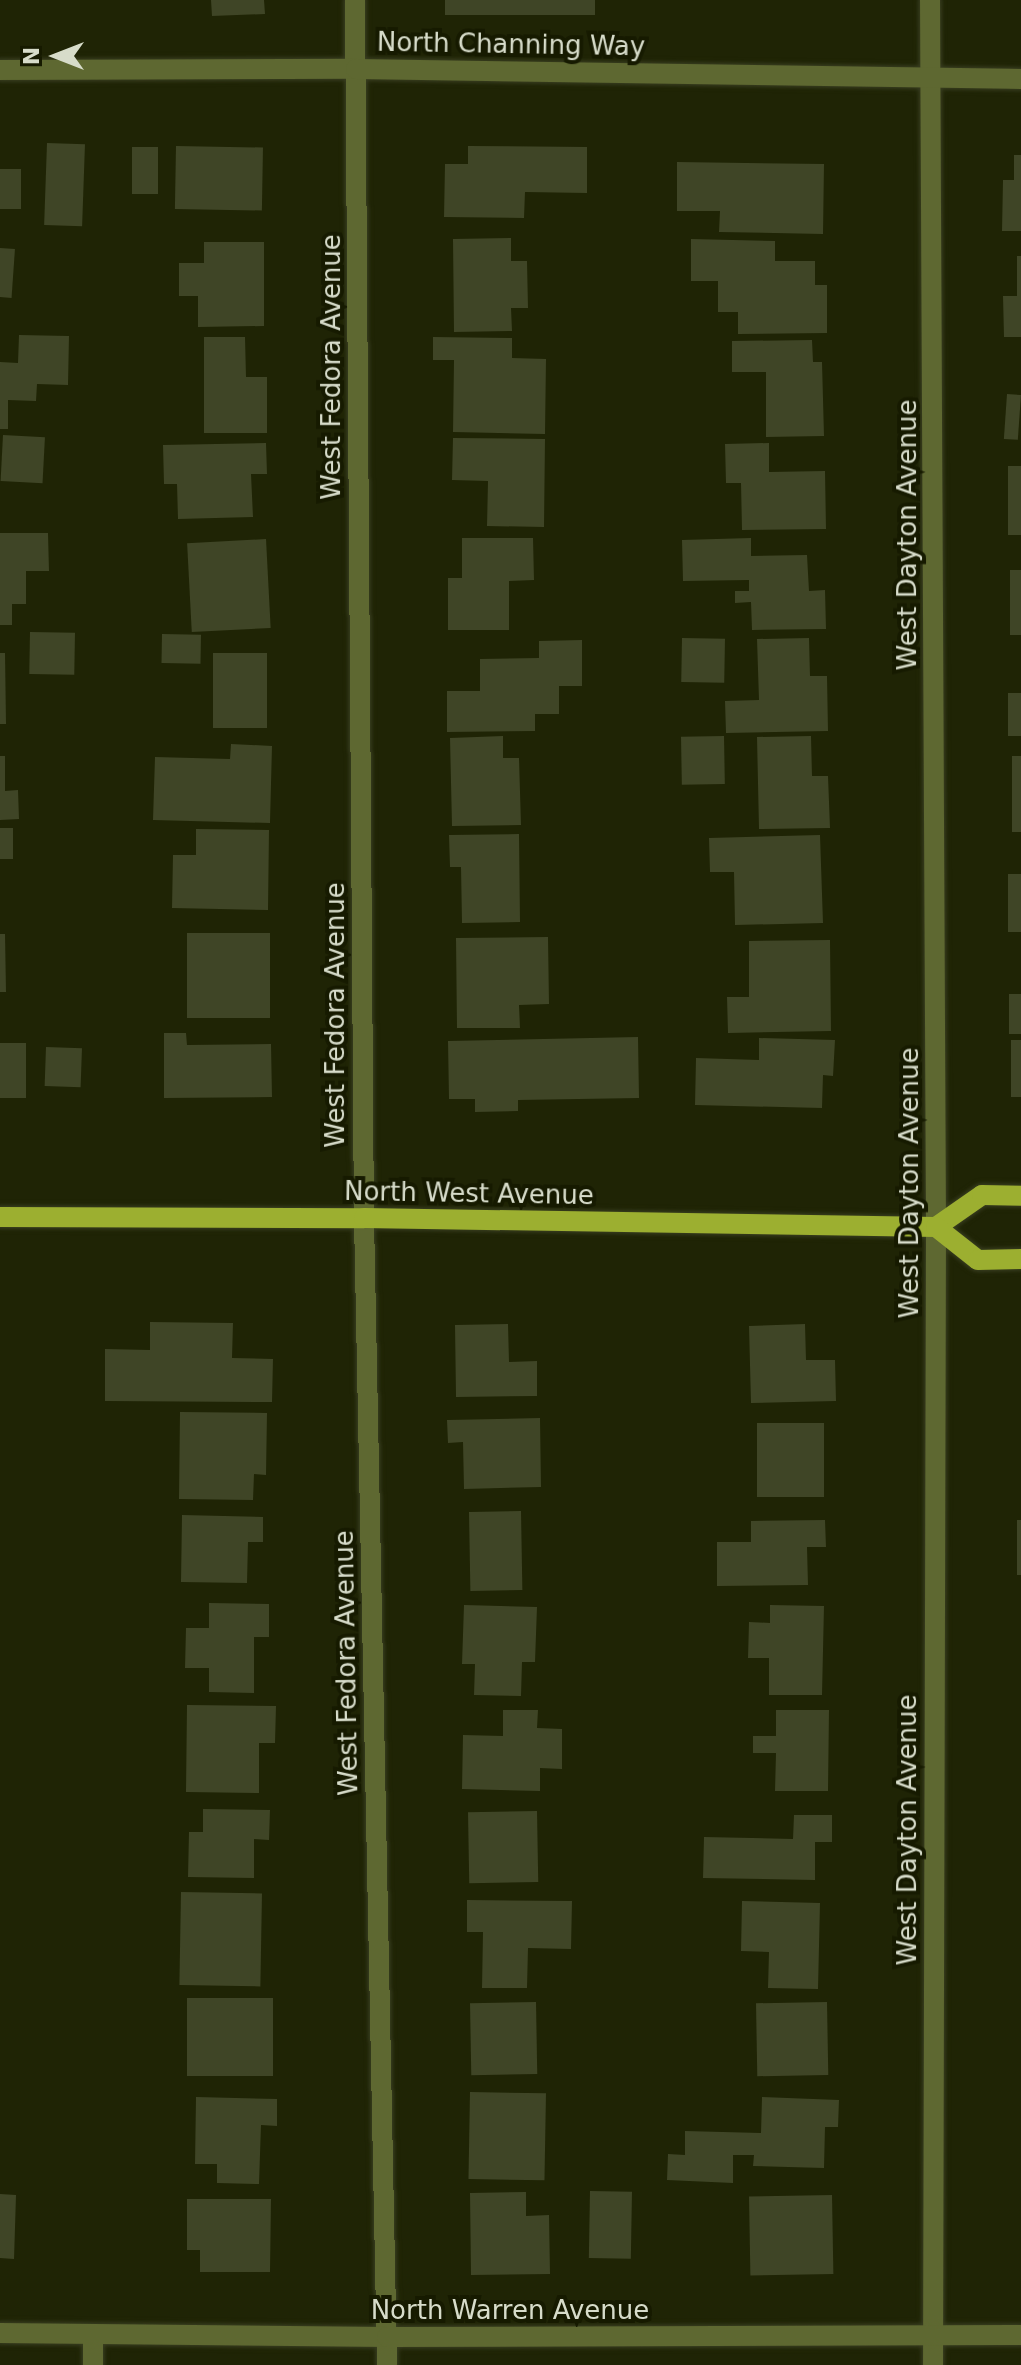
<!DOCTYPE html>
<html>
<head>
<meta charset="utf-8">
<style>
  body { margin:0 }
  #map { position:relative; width:1021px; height:2365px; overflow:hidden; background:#1f2405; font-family:"DejaVu Sans",sans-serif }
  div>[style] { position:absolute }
  .building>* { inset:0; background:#3f4526; transform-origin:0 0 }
  .roads { filter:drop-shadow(0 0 2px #393e21) drop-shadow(0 0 2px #393e21) }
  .minor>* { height:20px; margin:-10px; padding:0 10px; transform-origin:10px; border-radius:10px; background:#5e6831 }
  .major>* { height:20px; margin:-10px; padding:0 10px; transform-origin:10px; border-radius:10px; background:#9caf30 }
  span { translate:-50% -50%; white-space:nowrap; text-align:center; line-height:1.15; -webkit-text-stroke:8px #161a00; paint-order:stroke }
  .street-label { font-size:26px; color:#d7dcca }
  .north { position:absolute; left:16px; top:16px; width:80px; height:80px; -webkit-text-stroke:6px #161a00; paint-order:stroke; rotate:270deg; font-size:22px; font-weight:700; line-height:32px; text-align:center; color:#d7dcca }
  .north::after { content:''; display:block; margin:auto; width:28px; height:36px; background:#d7dcca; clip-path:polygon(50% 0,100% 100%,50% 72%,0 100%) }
</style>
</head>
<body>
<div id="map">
  <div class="building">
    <div style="clip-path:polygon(211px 0,264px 0,265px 14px,212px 16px)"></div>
    <div style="left:445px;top:0;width:150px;height:15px"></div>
    <div style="left:47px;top:143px;width:38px;height:82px;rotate:2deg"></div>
    <div style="left:176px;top:146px;width:87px;height:63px;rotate:1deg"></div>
    <div style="clip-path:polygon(468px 146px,587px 147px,587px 193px,525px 192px,524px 218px,444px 217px,445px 164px,468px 164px)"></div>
    <div style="left:132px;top:147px;width:26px;height:47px"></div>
    <div style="clip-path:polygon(1014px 155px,1021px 155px,1021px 231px,1002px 231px,1003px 180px,1014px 180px)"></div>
    <div style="clip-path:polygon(677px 162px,824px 164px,823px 234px,719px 232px,720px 211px,677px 211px)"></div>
    <div style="left:0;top:169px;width:21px;height:40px"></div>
    <div style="clip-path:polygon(511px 238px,511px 261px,527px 261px,528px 308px,511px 308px,512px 331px,454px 332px,453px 239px)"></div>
    <div style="clip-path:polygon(691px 239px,775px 241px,775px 261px,815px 261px,815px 285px,827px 285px,827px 333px,738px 334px,738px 312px,718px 312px,718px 281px,691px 281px)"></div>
    <div style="clip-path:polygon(204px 242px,264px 242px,264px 326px,198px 327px,198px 296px,179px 296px,179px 263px,204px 263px)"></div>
    <div style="left:0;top:248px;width:15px;height:49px;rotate:4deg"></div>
    <div style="clip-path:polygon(1017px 256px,1021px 256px,1021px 337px,1004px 337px,1003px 296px,1017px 296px)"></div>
    <div style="clip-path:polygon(19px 335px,69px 336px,68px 385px,37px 384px,36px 401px,8px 400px,8px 429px,0 429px,0 362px,18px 363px)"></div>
    <div style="clip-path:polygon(204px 337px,245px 337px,246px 377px,267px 377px,267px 433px,204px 433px)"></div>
    <div style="clip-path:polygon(433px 337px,512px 338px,512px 358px,546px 359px,545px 434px,453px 432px,454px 360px,433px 360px)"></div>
    <div style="clip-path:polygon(812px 340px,813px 362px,822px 362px,824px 436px,766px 437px,766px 372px,732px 372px,732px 341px)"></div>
    <div style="left:1007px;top:394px;width:14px;height:45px;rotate:4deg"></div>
    <div style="left:3px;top:435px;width:42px;height:46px;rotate:3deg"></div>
    <div style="clip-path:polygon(453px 438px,545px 439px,544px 527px,487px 526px,488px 481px,452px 480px)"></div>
    <div style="clip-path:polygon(266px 443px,267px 474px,251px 474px,253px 517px,178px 519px,177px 484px,164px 484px,163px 445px)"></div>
    <div style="clip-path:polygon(769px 443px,769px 472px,825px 471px,826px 529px,742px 530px,741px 483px,726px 483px,725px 444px)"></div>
    <div style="left:1008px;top:466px;width:13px;height:69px"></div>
    <div style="clip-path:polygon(0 533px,48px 533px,49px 571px,26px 571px,26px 604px,12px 604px,12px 625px,0 625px)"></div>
    <div style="clip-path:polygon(462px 538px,533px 538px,534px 580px,509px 581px,509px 630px,448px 630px,448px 578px,462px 578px)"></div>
    <div style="clip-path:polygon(751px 538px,751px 556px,807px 555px,809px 591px,825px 590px,826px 629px,752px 630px,751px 602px,735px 603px,735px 591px,749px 591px,749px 580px,683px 581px,682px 540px)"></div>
    <div style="left:266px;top:539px;width:89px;height:79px;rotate:87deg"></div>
    <div style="left:1010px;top:570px;width:11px;height:65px"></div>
    <div style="left:30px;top:632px;width:45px;height:42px;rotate:1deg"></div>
    <div style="left:162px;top:634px;width:39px;height:29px;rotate:1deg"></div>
    <div style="left:682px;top:638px;width:43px;height:44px;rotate:1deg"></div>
    <div style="clip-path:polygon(809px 638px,810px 676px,827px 676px,828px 731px,726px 733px,725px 701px,759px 700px,757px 639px)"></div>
    <div style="clip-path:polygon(582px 640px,582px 686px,559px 686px,559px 714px,535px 714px,535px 731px,447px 732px,447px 691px,480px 691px,480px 659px,539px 658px,539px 641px)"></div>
    <div style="clip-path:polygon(0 653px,5px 653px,6px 724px,0 724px)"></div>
    <div style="left:213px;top:653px;width:54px;height:75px"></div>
    <div style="left:1008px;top:693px;width:13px;height:43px"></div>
    <div style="clip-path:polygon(503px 736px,503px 758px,519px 758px,521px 825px,452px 826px,450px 738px)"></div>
    <div style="left:724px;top:736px;width:48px;height:43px;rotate:89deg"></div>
    <div style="clip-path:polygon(811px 736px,812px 776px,828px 776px,830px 828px,759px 829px,757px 737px)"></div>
    <div style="clip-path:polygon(231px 744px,272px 746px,270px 823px,153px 820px,155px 757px,230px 759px)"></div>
    <div style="clip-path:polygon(0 756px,5px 756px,5px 791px,18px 790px,19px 819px,0 820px)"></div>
    <div style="left:1012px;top:756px;width:9px;height:76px"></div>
    <div style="left:0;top:828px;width:13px;height:31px"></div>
    <div style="clip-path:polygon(196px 829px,269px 830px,268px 910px,172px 908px,173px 855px,196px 855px)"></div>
    <div style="clip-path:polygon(519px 834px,520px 922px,462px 923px,461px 867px,450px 867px,449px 835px)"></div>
    <div style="clip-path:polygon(820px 835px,823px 923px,735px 925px,734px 872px,710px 872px,709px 838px)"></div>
    <div style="left:1008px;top:874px;width:13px;height:58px"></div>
    <div style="left:187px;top:933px;width:83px;height:85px"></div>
    <div style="clip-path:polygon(0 934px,5px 934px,6px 992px,0 992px)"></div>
    <div style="clip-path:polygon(548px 937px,549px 1004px,519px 1005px,520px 1028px,457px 1028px,456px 938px)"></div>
    <div style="clip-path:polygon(830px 940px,831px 1031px,728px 1033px,727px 997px,749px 997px,749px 941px)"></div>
    <div style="left:1009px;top:994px;width:12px;height:40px"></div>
    <div style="clip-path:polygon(164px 1033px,186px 1033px,187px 1045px,271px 1044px,272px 1097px,164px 1098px)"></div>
    <div style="clip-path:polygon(638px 1037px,639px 1098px,518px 1100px,518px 1111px,475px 1112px,475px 1099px,449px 1099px,448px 1041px)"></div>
    <div style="clip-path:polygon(759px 1038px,835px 1040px,833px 1076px,823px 1075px,822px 1108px,695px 1105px,696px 1058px,759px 1060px)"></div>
    <div style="left:1011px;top:1040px;width:10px;height:57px"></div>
    <div style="left:0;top:1043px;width:26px;height:55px"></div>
    <div style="left:46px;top:1047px;width:36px;height:39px;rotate:2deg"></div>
    <div style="clip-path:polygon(150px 1322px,233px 1323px,232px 1358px,273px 1359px,272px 1402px,105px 1401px,105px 1349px,150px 1350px)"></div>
    <div style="clip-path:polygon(508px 1324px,509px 1362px,537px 1361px,537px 1396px,456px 1397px,455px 1325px)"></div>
    <div style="clip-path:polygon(805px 1324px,806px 1360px,835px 1360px,836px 1401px,751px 1403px,749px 1326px)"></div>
    <div style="clip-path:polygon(180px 1412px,267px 1413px,266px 1475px,254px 1474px,253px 1500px,179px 1499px)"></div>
    <div style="clip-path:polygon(540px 1418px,541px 1487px,464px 1489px,463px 1442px,448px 1443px,447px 1420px)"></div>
    <div style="left:757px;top:1423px;width:67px;height:74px"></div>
    <div style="left:521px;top:1511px;width:79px;height:52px;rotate:89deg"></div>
    <div style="clip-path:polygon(182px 1515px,263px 1517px,263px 1542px,248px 1542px,247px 1583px,181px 1582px)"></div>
    <div style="clip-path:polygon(825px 1520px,826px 1547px,807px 1547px,808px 1585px,717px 1586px,717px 1542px,751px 1542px,751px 1521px)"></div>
    <div style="left:1017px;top:1520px;width:4px;height:55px"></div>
    <div style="clip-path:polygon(209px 1603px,269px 1604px,269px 1637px,254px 1637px,254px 1693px,209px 1692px,209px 1668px,185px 1668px,186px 1628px,209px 1628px)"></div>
    <div style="clip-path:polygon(464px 1605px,537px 1607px,535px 1662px,522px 1662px,521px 1696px,474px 1695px,475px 1664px,462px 1664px)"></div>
    <div style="clip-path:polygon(770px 1605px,824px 1606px,822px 1695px,769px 1695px,769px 1658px,748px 1658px,749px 1622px,770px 1623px)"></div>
    <div style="clip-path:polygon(187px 1705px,276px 1706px,275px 1743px,259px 1743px,259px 1793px,186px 1792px)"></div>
    <div style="clip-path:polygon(503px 1710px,538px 1710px,537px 1728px,562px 1729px,562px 1769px,540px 1768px,540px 1791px,462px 1789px,463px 1735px,503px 1736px)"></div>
    <div style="clip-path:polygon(776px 1710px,829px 1710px,828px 1791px,775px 1791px,776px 1753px,753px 1753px,753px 1736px,776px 1736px)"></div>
    <div style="clip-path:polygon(203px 1809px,270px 1810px,269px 1840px,254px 1839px,254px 1878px,188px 1877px,189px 1832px,203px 1832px)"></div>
    <div style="left:537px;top:1811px;width:71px;height:69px;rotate:89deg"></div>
    <div style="clip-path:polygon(794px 1815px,832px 1815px,832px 1842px,815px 1842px,815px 1880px,703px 1878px,704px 1837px,793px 1839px)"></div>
    <div style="left:181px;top:1892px;width:81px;height:93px;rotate:1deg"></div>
    <div style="clip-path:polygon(467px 1900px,572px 1901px,571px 1949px,528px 1948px,527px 1988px,482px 1988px,483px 1932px,467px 1932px)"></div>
    <div style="clip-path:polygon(742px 1901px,820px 1903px,818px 1989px,768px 1988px,769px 1952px,741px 1951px)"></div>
    <div style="left:187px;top:1998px;width:86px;height:78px"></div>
    <div style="left:536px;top:2002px;width:72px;height:66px;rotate:89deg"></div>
    <div style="left:827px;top:2002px;width:73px;height:71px;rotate:89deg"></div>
    <div style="left:470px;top:2092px;width:76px;height:87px;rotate:1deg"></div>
    <div style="clip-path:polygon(196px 2097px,277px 2099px,277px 2126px,261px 2125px,259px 2184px,217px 2183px,217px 2164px,195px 2164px)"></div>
    <div style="clip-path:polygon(762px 2097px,839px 2100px,838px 2127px,825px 2127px,824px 2168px,753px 2166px,754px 2155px,733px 2155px,733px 2183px,667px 2180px,668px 2154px,685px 2155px,685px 2131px,761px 2133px)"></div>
    <div style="left:590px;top:2191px;width:42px;height:67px;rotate:1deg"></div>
    <div style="clip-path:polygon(526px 2192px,526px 2216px,549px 2215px,550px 2274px,471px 2275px,470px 2193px)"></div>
    <div style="clip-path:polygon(0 2194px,16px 2195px,14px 2259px,0 2258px)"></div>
    <div style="left:832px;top:2195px;width:79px;height:83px;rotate:89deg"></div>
    <div style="clip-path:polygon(187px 2199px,271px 2199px,270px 2272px,200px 2272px,200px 2250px,187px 2250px)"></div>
  </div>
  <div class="roads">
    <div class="minor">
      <div style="left:355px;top:0;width:1218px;rotate:89.58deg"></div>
      <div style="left:364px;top:1218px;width:1147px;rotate:88.85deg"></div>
      <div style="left:930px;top:0;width:1227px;rotate:89.72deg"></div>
      <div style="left:936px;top:1227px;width:1138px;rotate:90.15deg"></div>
      <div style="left:0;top:70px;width:356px;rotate:-0.2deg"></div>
      <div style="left:356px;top:69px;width:665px;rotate:0.86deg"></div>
      <div style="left:0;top:2333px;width:387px;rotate:0.6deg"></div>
      <div style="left:387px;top:2337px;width:634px;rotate:-0.18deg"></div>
      <div style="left:93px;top:2335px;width:30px;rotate:90deg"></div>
    </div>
    <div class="major">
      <div style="left:0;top:1217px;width:364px;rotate:0.2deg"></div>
      <div style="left:364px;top:1218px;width:572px;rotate:0.9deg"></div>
      <div style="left:936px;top:1227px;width:56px;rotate:-34.8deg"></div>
      <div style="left:982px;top:1195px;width:39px;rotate:1deg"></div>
      <div style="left:936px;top:1227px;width:53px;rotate:38.2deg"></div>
      <div style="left:978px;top:1260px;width:43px;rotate:-1.3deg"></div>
    </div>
  </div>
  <div class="street-label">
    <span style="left:511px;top:45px;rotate:1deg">North Channing Way</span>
    <span style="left:332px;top:367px;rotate:-90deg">West Fedora Avenue</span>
    <span style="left:908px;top:535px;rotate:-90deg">West Dayton Avenue</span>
    <span style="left:336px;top:1015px;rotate:-90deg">West Fedora Avenue</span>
    <span style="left:910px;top:1183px;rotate:-90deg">West Dayton Avenue</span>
    <span style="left:469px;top:1194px;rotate:1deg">North West Avenue</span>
    <span style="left:347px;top:1663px;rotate:-91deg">West Fedora Avenue</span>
    <span style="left:908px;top:1830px;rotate:-90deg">West Dayton Avenue</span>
    <span style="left:510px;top:2311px">North Warren Avenue</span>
  </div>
  <div class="north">N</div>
</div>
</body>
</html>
